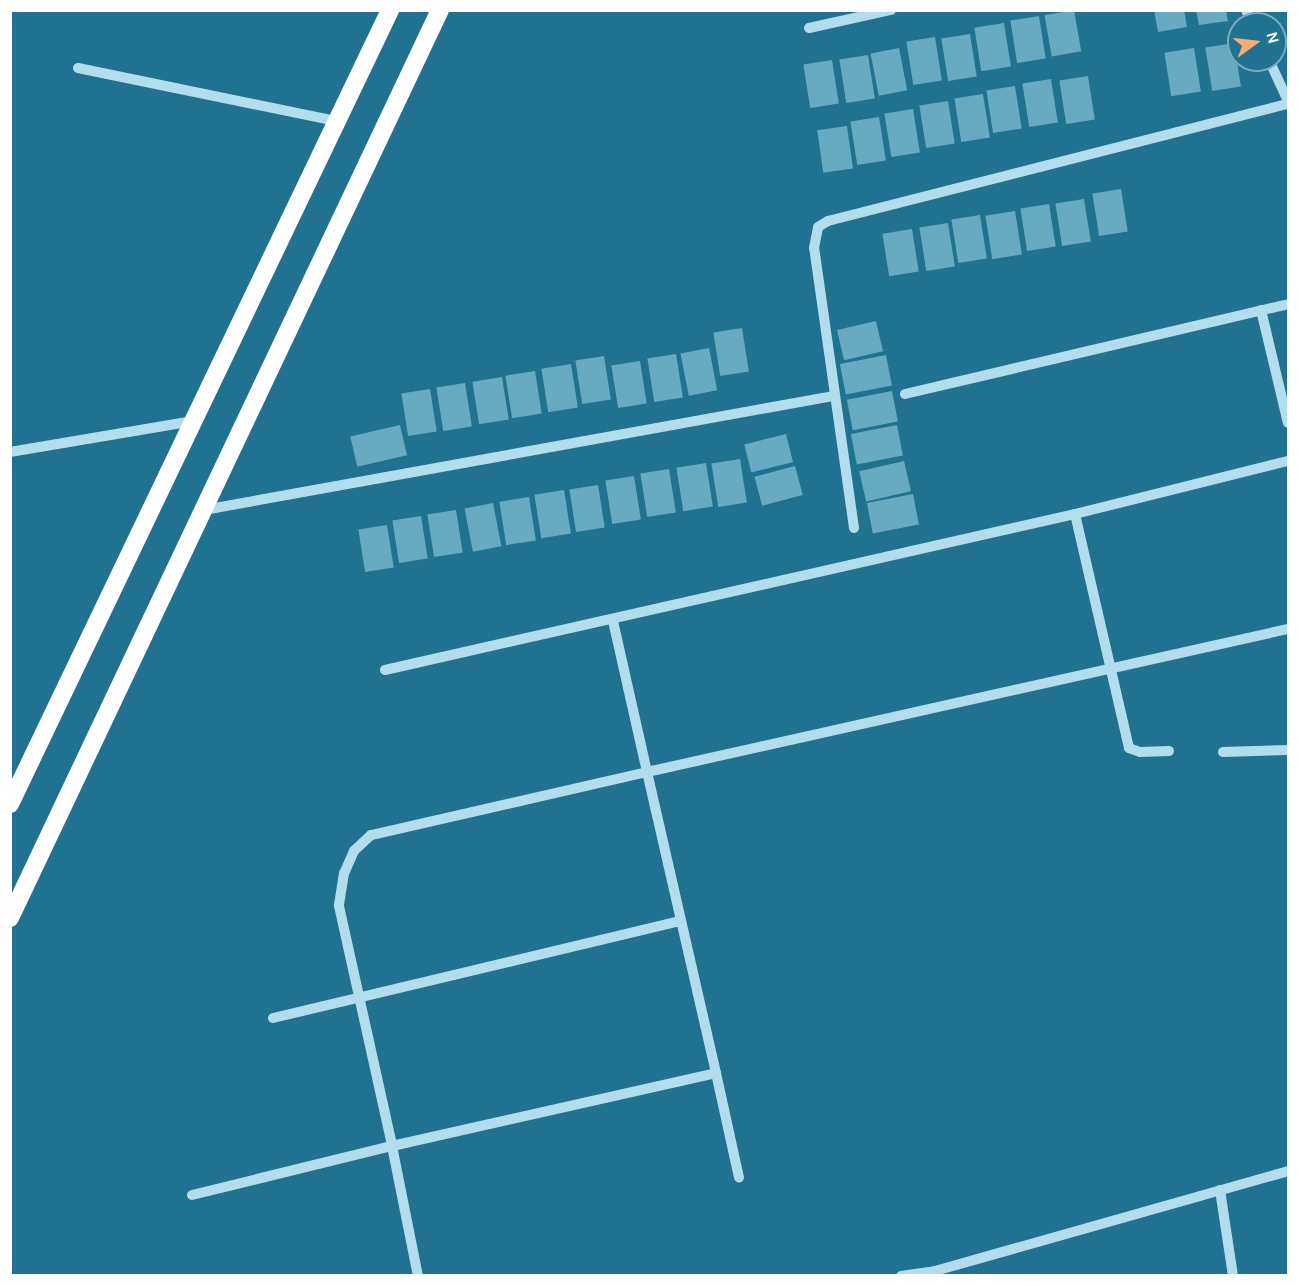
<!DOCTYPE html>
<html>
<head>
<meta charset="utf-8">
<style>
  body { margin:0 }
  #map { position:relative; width:1299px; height:1286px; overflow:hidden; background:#217190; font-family:Karla,sans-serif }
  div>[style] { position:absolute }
  .building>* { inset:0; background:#67aac2; transform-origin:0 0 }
  .minor>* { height:10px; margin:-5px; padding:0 5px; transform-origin:5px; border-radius:5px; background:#b1ddec }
  .highway>* { height:18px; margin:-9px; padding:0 9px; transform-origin:9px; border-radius:9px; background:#fff }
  span { translate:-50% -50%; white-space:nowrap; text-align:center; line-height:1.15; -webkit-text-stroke:6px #217190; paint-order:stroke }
  .frame { position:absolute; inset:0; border:12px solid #fff; pointer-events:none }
  .north { position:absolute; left:1227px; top:12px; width:60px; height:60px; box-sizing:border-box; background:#217190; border:2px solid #7aaabc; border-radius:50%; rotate:75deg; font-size:16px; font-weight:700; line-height:24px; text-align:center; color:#fff }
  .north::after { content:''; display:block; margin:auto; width:21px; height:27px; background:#f9ab73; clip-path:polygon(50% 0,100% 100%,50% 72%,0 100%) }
</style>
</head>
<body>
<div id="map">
  <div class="building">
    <div style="left:1074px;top:10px;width:42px;height:30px;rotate:80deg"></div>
    <div style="clip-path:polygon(1154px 10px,1184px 10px,1187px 27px,1158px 32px)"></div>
    <div style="clip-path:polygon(1196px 10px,1226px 10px,1228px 21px,1199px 25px)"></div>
    <div style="left:1039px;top:16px;width:43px;height:29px;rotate:81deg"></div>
    <div style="left:1004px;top:23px;width:44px;height:30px;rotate:81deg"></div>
    <div style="left:970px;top:34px;width:43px;height:29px;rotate:81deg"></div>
    <div style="left:935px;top:37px;width:44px;height:29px;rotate:81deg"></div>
    <div style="left:1234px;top:43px;width:44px;height:29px;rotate:81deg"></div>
    <div style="left:899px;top:48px;width:43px;height:29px;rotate:79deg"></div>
    <div style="left:1194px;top:48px;width:44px;height:30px;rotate:81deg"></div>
    <div style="left:868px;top:55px;width:44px;height:29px;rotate:81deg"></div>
    <div style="left:832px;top:60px;width:44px;height:29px;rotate:81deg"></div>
    <div style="left:1088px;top:76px;width:44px;height:29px;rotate:81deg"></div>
    <div style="left:1051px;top:79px;width:44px;height:29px;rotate:81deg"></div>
    <div style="left:1015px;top:86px;width:43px;height:29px;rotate:81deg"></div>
    <div style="left:983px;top:94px;width:44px;height:29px;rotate:81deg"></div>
    <div style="left:948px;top:101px;width:43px;height:29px;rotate:81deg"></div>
    <div style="left:913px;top:109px;width:44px;height:29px;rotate:81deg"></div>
    <div style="left:879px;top:117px;width:44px;height:29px;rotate:81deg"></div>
    <div style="left:847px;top:126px;width:43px;height:30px;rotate:82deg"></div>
    <div style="left:1121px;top:189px;width:43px;height:29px;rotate:81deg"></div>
    <div style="left:1084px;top:199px;width:43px;height:29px;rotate:81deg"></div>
    <div style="left:1049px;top:204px;width:43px;height:29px;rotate:81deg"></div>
    <div style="left:1015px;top:211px;width:44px;height:30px;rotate:81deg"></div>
    <div style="left:980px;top:215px;width:44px;height:29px;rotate:81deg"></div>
    <div style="left:948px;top:223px;width:44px;height:29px;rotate:81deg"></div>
    <div style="left:912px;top:229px;width:43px;height:30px;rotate:81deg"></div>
    <div style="left:876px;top:321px;width:31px;height:40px;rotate:77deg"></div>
    <div style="left:742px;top:328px;width:44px;height:29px;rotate:81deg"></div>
    <div style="left:709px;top:348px;width:43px;height:29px;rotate:79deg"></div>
    <div style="left:676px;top:354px;width:44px;height:29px;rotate:81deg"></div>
    <div style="left:886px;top:355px;width:31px;height:47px;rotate:79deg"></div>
    <div style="left:604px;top:356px;width:44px;height:29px;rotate:81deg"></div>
    <div style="left:640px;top:361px;width:43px;height:29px;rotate:81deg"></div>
    <div style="left:571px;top:364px;width:44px;height:30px;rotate:81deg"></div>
    <div style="left:535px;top:371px;width:43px;height:30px;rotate:81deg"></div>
    <div style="left:502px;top:377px;width:43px;height:30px;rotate:81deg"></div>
    <div style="left:465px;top:383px;width:44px;height:29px;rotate:81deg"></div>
    <div style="left:430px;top:389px;width:43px;height:29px;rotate:81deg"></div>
    <div style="left:892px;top:391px;width:31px;height:46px;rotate:79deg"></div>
    <div style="left:400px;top:425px;width:31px;height:51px;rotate:77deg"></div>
    <div style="left:897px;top:425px;width:31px;height:47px;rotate:79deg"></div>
    <div style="left:786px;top:434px;width:29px;height:43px;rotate:76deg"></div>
    <div style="left:740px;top:459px;width:44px;height:29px;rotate:81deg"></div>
    <div style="left:904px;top:461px;width:31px;height:46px;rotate:77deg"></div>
    <div style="left:706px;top:463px;width:44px;height:30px;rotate:81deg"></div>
    <div style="left:795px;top:466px;width:30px;height:42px;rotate:75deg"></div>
    <div style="left:669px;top:469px;width:44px;height:29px;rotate:81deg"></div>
    <div style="left:634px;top:476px;width:44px;height:29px;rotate:81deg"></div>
    <div style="left:598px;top:485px;width:43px;height:29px;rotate:81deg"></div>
    <div style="left:564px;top:490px;width:44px;height:30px;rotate:81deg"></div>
    <div style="left:913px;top:494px;width:31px;height:47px;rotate:79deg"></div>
    <div style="left:529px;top:497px;width:44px;height:30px;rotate:81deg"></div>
    <div style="left:493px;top:503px;width:44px;height:29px;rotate:79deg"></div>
    <div style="left:456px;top:510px;width:43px;height:29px;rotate:81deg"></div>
    <div style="left:421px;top:516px;width:43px;height:29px;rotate:81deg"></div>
    <div style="left:387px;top:525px;width:43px;height:29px;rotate:81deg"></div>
  </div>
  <div class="minor">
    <div style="left:1246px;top:10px;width:15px;rotate:67deg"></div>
    <div style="left:809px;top:28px;width:84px;rotate:-12.4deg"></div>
    <div style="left:1269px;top:60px;width:45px;rotate:65.1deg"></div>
    <div style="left:78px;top:68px;width:264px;rotate:11.6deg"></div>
    <div style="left:1261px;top:310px;width:116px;rotate:76.6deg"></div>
    <div style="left:905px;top:394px;width:393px;rotate:-13.2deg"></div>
    <div style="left:10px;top:452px;width:186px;rotate:-9.6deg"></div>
    <div style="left:204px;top:510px;width:639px;rotate:-10.27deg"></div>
    <div style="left:1075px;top:514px;width:240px;rotate:77deg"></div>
    <div style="left:1129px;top:748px;width:12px;rotate:20deg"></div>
    <div style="left:1140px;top:752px;width:29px;rotate:-2deg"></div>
    <div style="left:854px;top:528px;width:283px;rotate:-98.1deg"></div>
    <div style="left:814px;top:248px;width:21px;rotate:-79deg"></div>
    <div style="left:818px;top:227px;width:12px;rotate:-31deg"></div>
    <div style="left:828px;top:221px;width:475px;rotate:-14.3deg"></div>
    <div style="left:613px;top:621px;width:155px;rotate:77.3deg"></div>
    <div style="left:647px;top:772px;width:657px;rotate:-12.58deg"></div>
    <div style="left:385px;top:670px;width:707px;rotate:-12.74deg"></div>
    <div style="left:1075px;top:514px;width:219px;rotate:-14deg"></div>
    <div style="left:1223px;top:752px;width:65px;rotate:-1.8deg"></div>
    <div style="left:273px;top:1018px;width:419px;rotate:-13.4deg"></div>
    <div style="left:716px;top:1073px;width:107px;rotate:77.6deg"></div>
    <div style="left:1220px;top:1190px;width:87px;rotate:81.4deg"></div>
    <div style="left:192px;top:1195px;width:206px;rotate:-13.8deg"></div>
    <div style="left:392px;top:1146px;width:332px;rotate:-12.7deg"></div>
    <div style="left:716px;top:1073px;width:309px;rotate:-102.9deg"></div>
    <div style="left:647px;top:772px;width:283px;rotate:167.1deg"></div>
    <div style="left:371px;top:835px;width:23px;rotate:137deg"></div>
    <div style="left:354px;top:851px;width:24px;rotate:114deg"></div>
    <div style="left:344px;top:873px;width:33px;rotate:99deg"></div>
    <div style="left:339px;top:906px;width:246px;rotate:77.5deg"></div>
    <div style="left:392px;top:1146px;width:133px;rotate:78.7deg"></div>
    <div style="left:901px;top:1276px;width:34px;rotate:-8deg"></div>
    <div style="left:935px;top:1271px;width:367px;rotate:-15.8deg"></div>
  </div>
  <div class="highway">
    <div style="left:10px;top:804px;width:880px;rotate:-64.42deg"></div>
    <div style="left:10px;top:918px;width:1005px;rotate:-64.66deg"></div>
  </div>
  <div class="frame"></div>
  <div class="north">N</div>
</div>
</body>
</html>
